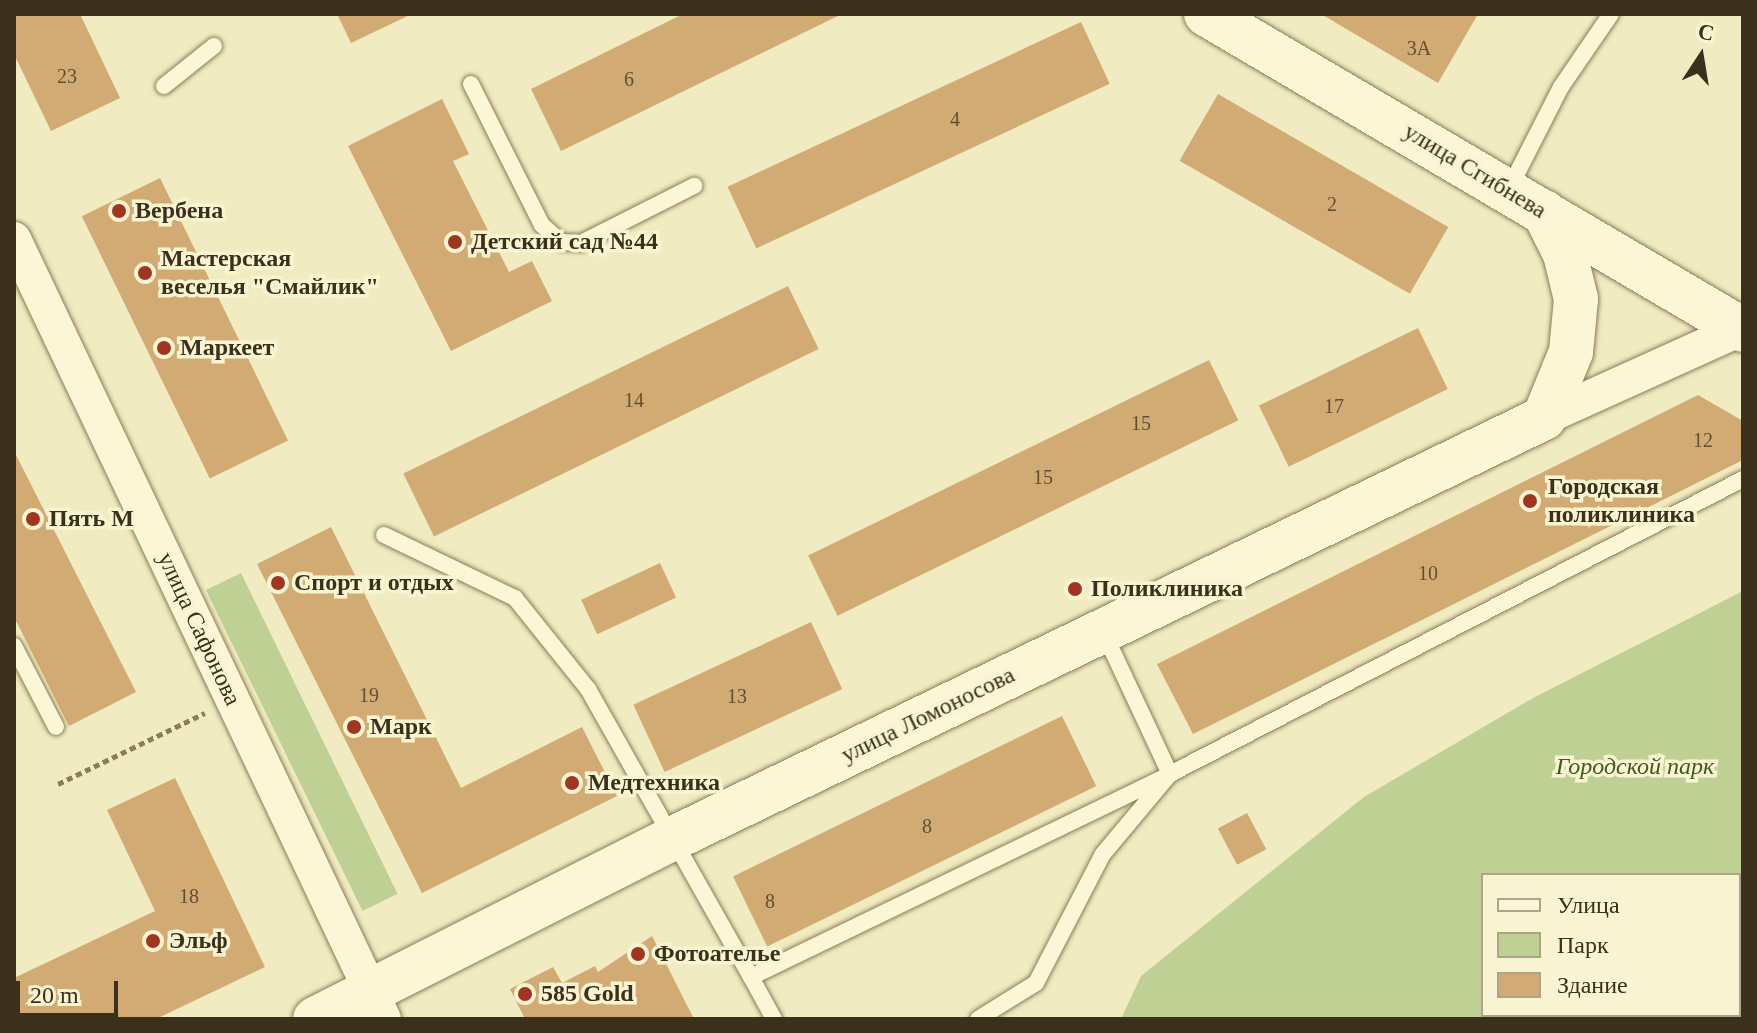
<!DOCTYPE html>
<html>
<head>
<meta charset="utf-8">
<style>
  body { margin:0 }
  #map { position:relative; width:1757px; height:1033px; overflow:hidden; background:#f1ebc1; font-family:"Times New Roman",serif }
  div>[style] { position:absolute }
  .green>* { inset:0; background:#bfd094; transform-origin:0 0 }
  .building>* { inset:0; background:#d2ab74; transform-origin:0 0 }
  .path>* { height:5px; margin-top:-2.5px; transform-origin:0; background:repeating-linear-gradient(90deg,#8c7c57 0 6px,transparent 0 10px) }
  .roads { filter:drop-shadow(0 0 2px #8c7c57) drop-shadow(0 0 2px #8c7c57) }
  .lane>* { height:16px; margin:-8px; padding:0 8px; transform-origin:8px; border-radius:8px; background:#fbf6d5 }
  .street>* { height:34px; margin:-17px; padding:0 17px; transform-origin:17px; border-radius:17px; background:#fbf6d5 }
  .secondary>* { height:44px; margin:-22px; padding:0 22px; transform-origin:22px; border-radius:22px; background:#fbf6d5 }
  .dots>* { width:22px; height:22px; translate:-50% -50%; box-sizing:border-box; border:4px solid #f8f3d1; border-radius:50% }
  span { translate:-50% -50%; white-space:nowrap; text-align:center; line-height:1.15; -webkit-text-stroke:7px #f8f3d1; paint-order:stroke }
  .number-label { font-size:20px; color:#614f32 }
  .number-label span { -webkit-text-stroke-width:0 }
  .street-label { font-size:24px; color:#3b301c }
  .poi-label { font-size:24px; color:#3b301c; font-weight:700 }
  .left { translate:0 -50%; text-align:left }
  .park-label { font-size:24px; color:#425921; font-style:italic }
  .frame { position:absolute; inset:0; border:16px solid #3b301c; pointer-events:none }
  .legend { position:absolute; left:1481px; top:873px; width:260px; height:144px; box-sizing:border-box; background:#f8f3d1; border:2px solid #aca589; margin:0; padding:10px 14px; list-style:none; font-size:24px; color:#3b301c }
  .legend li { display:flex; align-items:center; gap:16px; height:40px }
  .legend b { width:40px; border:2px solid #aca589 }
  .north { position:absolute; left:1661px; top:16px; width:80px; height:80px; -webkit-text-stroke:6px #f8f3d1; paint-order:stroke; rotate:12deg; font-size:22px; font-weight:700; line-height:32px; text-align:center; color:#3b301c }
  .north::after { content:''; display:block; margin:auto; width:28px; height:36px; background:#3b301c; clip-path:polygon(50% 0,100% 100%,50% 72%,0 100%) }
  .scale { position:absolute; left:16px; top:981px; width:102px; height:36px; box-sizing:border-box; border:4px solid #3b301c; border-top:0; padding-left:10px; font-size:24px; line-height:28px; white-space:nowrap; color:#3b301c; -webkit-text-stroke:6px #f8f3d1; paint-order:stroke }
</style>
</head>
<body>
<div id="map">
  <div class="green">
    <div style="left:241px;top:573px;width:357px;height:39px;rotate:64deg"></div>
    <div style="clip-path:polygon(evenodd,1743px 591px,1743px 1019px,1121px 1019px,1141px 976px,1364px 797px,1533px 698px,1743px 591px,1483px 875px,1739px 875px,1739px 1015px,1483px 1015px,1483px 875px)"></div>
  </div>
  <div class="building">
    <div style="clip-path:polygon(14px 14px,80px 14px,120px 98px,51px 131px,14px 54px)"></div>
    <div style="clip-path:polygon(337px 14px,412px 14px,351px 43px)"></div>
    <div style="clip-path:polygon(683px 14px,842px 14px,561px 151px,531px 89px)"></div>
    <div style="clip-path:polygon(1321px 14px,1478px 14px,1438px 83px)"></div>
    <div style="left:1081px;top:22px;width:68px;height:390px;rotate:65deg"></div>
    <div style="left:1218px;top:94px;width:266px;height:77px;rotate:30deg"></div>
    <div style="clip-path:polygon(442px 99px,469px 154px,453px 161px,509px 272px,532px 261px,552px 301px,451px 351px,348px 146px)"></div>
    <div style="left:160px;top:178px;width:292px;height:87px;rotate:64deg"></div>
    <div style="left:788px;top:286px;width:70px;height:428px;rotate:64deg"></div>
    <div style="left:1418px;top:328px;width:68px;height:177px;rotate:64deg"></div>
    <div style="left:1209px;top:360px;width:67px;height:446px;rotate:64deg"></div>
    <div style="clip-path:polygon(1698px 395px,1743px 421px,1743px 460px,1193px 734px,1157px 664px)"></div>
    <div style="clip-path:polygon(14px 451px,136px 692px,69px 726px,14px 617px)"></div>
    <div style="clip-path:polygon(331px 527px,461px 788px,582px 727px,617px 796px,422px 893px,257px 564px)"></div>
    <div style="left:660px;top:563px;width:38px;height:87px;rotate:65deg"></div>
    <div style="left:811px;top:622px;width:74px;height:196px;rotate:65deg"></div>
    <div style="left:1062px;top:716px;width:78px;height:366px;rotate:64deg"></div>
    <div style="clip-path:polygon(175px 778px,265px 967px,156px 1019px,14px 1019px,14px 978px,155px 911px,107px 810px)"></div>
    <div style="left:1247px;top:813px;width:41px;height:33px;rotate:62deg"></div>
    <div style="clip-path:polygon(652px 936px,694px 1019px,525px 1019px,510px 989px,553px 967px,562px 983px,595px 966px,598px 972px)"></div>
  </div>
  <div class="path">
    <div style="left:58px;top:784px;width:163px;rotate:-25.8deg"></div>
  </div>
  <div class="roads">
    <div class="lane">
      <div style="left:471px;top:84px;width:158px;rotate:63.3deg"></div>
      <div style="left:542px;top:225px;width:25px;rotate:42deg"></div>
      <div style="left:561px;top:242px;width:20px;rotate:3deg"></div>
      <div style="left:581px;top:243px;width:127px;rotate:-26.8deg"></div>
      <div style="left:164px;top:86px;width:64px;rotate:-38.7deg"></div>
      <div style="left:1509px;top:189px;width:114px;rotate:-63deg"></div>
      <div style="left:1561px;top:87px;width:88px;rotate:-55.6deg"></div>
      <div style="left:384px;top:535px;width:145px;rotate:25.7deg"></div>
      <div style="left:515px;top:598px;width:117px;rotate:51.3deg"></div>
      <div style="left:588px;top:689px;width:331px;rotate:60.5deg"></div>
      <div style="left:751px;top:977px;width:466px;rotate:-25.8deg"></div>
      <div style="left:1170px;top:774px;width:644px;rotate:-27.24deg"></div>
      <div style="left:14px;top:646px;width:91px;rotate:62.6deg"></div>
      <div style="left:751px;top:977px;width:48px;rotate:61.3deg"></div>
      <div style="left:978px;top:1019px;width:68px;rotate:-31.8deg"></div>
      <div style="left:1036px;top:983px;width:145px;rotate:-62.6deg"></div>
      <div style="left:1103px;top:854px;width:104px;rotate:-50.1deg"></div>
      <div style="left:1170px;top:774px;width:158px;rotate:-115.1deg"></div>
    </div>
    <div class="street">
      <div style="left:14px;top:239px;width:863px;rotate:64.62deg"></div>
      <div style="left:1544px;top:418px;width:216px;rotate:-24.3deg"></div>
    </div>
    <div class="secondary">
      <div style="left:1206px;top:14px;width:623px;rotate:30.47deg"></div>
      <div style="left:315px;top:1019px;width:402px;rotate:-26.8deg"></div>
      <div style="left:674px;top:838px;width:966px;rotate:-25.77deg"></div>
      <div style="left:1544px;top:418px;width:71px;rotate:-67.8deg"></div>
      <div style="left:1571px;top:352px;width:53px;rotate:-84.6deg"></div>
      <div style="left:1576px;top:299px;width:46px;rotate:-103.7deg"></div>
      <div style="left:1565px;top:254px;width:47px;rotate:-116.6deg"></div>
    </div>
  </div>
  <div class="dots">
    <div style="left:119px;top:211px;background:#a03622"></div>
    <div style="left:455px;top:242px;background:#a03622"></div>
    <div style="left:145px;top:273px;background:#a03622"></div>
    <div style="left:164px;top:348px;background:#a03622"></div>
    <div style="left:1530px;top:501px;background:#a03622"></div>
    <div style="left:33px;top:519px;background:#a03622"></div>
    <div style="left:278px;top:583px;background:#a03622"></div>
    <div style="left:1075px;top:589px;background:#a03622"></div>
    <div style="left:354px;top:727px;background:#a03622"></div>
    <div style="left:572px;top:783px;background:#a03622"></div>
    <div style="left:153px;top:941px;background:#a03622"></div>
    <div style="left:638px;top:954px;background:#a03622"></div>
    <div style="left:525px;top:994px;background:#a03622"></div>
  </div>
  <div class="number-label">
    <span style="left:1419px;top:48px">3А</span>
    <span style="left:67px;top:76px">23</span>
    <span style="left:629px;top:79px">6</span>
    <span style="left:955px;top:119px">4</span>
    <span style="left:1332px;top:204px">2</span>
    <span style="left:634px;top:400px">14</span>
    <span style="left:1334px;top:406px">17</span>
    <span style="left:1141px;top:423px">15</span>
    <span style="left:1703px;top:440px">12</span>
    <span style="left:1043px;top:477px">15</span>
    <span style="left:1428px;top:573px">10</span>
    <span style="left:369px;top:695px">19</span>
    <span style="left:737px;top:696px">13</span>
    <span style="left:927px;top:826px">8</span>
    <span style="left:189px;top:896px">18</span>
    <span style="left:770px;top:901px">8</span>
  </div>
  <div class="street-label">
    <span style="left:1475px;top:171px;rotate:31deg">улица Сгибнева</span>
    <span style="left:199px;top:629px;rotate:65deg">улица Сафонова</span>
    <span style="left:928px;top:715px;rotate:-26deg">улица Ломоносова</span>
  </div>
  <div class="poi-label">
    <span class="left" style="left:135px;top:211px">Вербена</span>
    <span class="left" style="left:471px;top:242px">Детский сад №44</span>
    <span class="left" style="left:161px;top:273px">Мастерская<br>веселья "Смайлик"</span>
    <span class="left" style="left:180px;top:348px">Маркеет</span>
    <span class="left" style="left:1548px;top:501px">Городская<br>поликлиника</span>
    <span class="left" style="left:49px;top:519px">Пять М</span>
    <span class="left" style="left:294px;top:583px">Спорт и отдых</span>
    <span class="left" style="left:1091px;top:589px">Поликлиника</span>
    <span class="left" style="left:370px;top:727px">Марк</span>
    <span class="left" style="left:588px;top:783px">Медтехника</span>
    <span class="left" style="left:169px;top:941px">Эльф</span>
    <span class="left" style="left:654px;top:954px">Фотоателье</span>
    <span class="left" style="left:541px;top:994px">585 Gold</span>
  </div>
  <div class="park-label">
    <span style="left:1635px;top:767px">Городской парк</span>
  </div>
  <div class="frame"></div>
  <ul class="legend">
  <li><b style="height:10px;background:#fbf6d5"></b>Улица</li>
  <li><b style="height:22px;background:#bfd094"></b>Парк</li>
  <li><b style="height:22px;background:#d2ab74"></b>Здание</li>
  </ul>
  <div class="north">С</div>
  <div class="scale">20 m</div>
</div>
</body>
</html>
